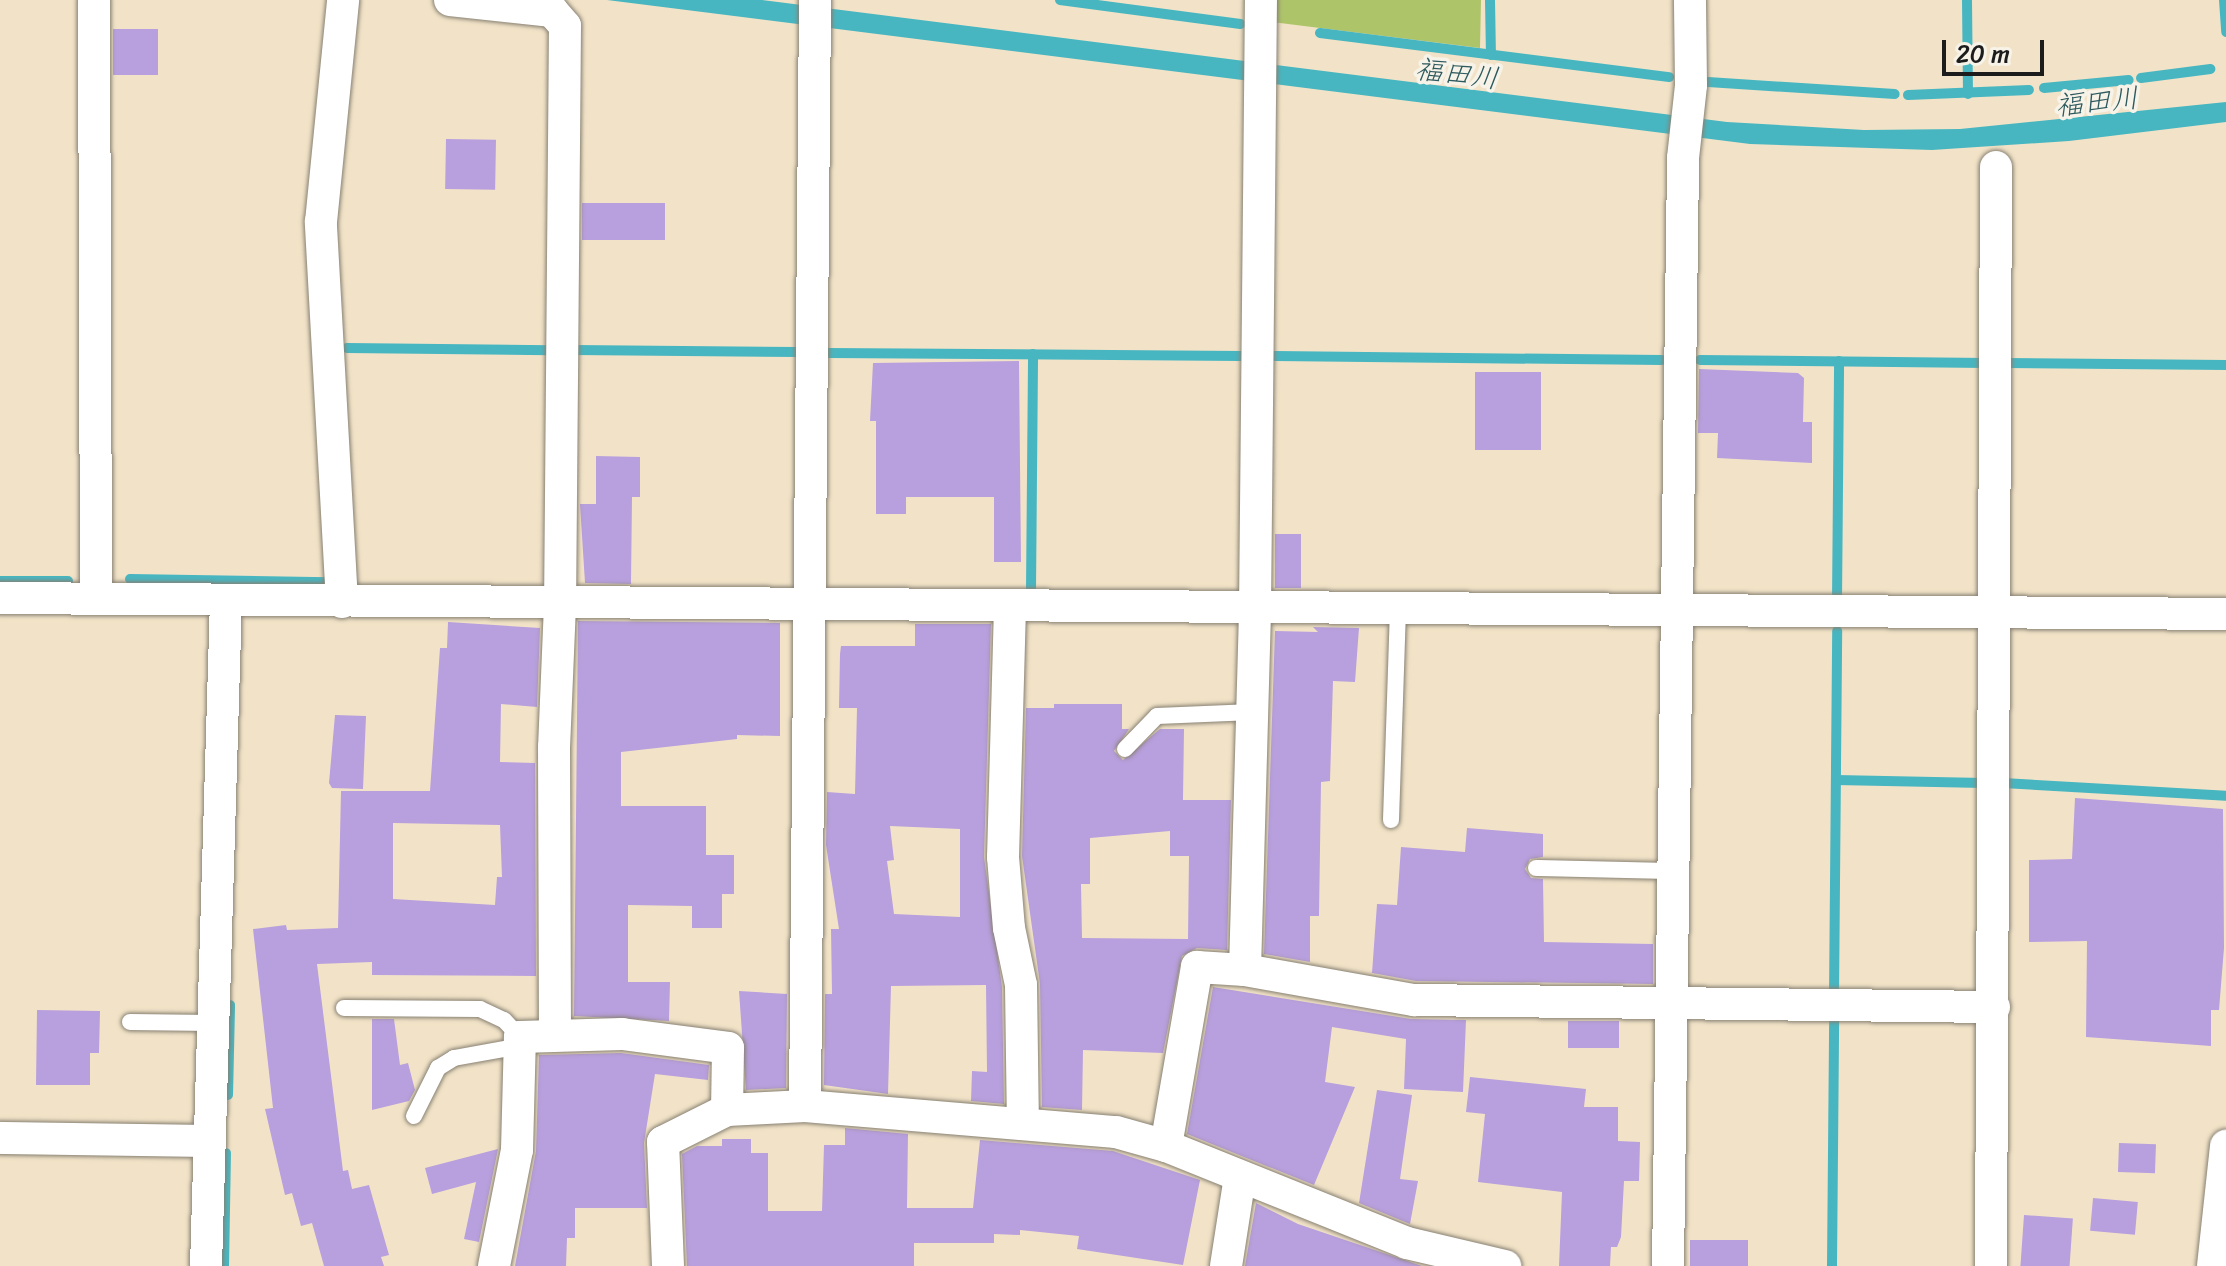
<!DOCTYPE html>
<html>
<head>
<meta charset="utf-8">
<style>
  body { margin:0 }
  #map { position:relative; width:2226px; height:1266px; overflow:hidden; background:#f2e3c8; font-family:Sriracha,"Klee One",sans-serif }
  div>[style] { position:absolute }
  .green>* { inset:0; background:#aec469 }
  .water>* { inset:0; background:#48b6c1 }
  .stream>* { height:10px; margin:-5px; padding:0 5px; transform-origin:5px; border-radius:5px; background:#48b6c1 }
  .building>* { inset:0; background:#b89fde; transform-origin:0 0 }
  .roads { filter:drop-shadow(0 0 2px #878072) drop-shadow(0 0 2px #878072) }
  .service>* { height:16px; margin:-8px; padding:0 8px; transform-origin:8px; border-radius:8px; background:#fff }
  .minor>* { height:32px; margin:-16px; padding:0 16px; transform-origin:16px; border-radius:16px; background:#fff }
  span { translate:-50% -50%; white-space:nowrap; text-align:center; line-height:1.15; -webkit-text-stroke:7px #f7f3e8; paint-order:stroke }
  .water-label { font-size:28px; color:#2e5a5e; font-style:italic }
  .scale { position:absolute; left:1942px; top:40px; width:102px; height:36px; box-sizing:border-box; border:4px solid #1c1c1c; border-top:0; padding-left:10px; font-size:24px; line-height:28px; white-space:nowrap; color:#1c1c1c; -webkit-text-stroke:6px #f7f3e8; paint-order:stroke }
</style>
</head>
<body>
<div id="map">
  <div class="green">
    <div style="clip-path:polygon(1273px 0,1481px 0,1480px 48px,1272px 22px)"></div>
  </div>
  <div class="water">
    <div style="clip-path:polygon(607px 0,762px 0,1727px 122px,1864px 130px,1960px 129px,2226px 102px,2226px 122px,2069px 141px,1932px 150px,1750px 144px)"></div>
  </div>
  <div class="stream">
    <div style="left:1060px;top:0;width:182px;rotate:7.6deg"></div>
    <div style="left:1490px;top:0;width:55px;rotate:89deg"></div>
    <div style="left:1967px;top:0;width:94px;rotate:89.4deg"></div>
    <div style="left:2224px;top:0;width:32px;rotate:86deg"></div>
    <div style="left:1320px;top:33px;width:352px;rotate:7.2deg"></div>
    <div style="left:2141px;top:78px;width:70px;rotate:-7.4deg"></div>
    <div style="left:1708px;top:82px;width:187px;rotate:3.7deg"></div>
    <div style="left:2044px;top:88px;width:85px;rotate:-5.4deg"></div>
    <div style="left:1908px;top:95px;width:121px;rotate:-2.4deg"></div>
    <div style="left:347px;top:348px;width:204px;rotate:0.6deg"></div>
    <div style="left:574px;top:350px;width:224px;rotate:0.5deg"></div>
    <div style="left:828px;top:353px;width:413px;rotate:0.4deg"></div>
    <div style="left:1275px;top:356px;width:387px;rotate:0.6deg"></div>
    <div style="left:1700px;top:360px;width:286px;rotate:0.6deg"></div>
    <div style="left:2007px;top:363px;width:219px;rotate:0.5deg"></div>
    <div style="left:130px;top:579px;width:199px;rotate:0.9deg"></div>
    <div style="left:0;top:581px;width:68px"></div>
    <div style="left:1031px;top:590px;width:236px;rotate:-89.5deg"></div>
    <div style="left:1837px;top:602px;width:241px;rotate:-89.5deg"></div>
    <div style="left:1836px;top:780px;width:148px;rotate:1.2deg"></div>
    <div style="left:2003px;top:783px;width:223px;rotate:3.3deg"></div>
    <div style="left:1834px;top:997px;width:366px;rotate:-89.5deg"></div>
    <div style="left:228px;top:1095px;width:90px;rotate:-88.7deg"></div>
    <div style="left:224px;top:1266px;width:113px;rotate:-89deg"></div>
    <div style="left:1832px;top:1266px;width:250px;rotate:-89.5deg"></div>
  </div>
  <div class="building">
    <div style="left:113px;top:29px;width:45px;height:46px"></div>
    <div style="left:446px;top:139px;width:50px;height:50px;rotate:1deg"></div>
    <div style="left:582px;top:203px;width:83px;height:37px"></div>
    <div style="clip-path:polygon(1019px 361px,1021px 562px,994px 562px,994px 497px,906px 497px,906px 514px,876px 514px,876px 421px,870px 421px,873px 363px)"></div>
    <div style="clip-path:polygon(1699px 369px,1798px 373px,1804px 378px,1803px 422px,1812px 422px,1812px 463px,1717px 458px,1718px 433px,1698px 433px)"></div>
    <div style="left:1475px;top:372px;width:66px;height:78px"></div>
    <div style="clip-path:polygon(596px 456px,640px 457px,640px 497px,632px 497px,631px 584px,585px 583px,580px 504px,596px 504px)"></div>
    <div style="left:1275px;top:534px;width:26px;height:54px"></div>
    <div style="clip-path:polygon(578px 621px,780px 623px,780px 736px,737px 735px,737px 739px,621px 752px,621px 806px,706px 806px,706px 855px,734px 855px,734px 894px,722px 894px,722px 928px,692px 928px,692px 906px,628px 905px,628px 982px,670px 982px,669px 1021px,574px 1016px)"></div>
    <div style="clip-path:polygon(evenodd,448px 622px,540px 628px,537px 707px,501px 704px,500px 762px,535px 763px,536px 976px,372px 975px,372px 962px,317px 964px,343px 1171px,348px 1170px,352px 1189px,369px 1185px,389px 1255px,381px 1257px,384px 1266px,324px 1266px,312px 1223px,301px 1226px,292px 1193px,285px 1195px,265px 1109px,273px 1108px,253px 929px,286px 925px,287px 930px,338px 928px,341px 791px,430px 791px,440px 648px,447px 648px,448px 622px,393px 823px,500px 825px,502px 877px,497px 877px,495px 905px,393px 899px,393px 823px)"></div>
    <div style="clip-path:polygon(evenodd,915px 624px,991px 624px,984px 857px,1002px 987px,1004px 1104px,971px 1101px,972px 1071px,987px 1072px,986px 985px,891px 986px,888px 1094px,824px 1085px,825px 994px,832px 994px,831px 929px,839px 929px,826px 845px,827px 792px,855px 794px,857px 708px,839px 708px,840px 654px,841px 646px,915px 646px,915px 624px,890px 826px,960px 829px,960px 917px,894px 914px,887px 861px,894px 860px,890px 826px)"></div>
    <div style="clip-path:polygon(1313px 627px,1359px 628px,1355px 682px,1333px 681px,1330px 781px,1321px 782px,1319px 916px,1310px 916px,1310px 962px,1264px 954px,1275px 631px,1318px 632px)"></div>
    <div style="clip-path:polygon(evenodd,1054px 704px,1122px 704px,1122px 729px,1129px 729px,1114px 751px,1123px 760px,1160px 729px,1184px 729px,1183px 800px,1231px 800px,1227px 950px,1197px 948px,1182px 956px,1163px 1053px,1083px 1050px,1082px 1110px,1042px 1107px,1040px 984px,1022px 856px,1026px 708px,1054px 708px,1054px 704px,1170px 831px,1170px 856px,1189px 856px,1188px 939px,1082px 938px,1081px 884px,1090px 884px,1090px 838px,1170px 831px)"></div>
    <div style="clip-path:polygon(335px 715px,366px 716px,363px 789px,332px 788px,329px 783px)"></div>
    <div style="clip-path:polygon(2075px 798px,2223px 809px,2224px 948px,2219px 1010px,2211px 1010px,2211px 1046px,2086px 1037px,2087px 941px,2029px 942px,2029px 860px,2072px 859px)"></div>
    <div style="clip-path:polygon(1467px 828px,1543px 834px,1543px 857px,1530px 859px,1525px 869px,1531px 878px,1543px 879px,1544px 942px,1653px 944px,1653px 984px,1416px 981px,1367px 972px,1372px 973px,1377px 904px,1397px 905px,1401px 847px,1465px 852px)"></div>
    <div style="clip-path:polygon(1213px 987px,1411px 1019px,1466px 1020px,1463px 1092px,1404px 1089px,1406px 1039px,1332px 1027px,1325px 1082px,1355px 1087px,1314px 1185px,1187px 1134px)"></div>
    <div style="clip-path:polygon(739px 991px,787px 994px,786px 1088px,746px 1090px)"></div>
    <div style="clip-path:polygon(37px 1010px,100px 1011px,99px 1053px,90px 1053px,90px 1085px,36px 1085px)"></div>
    <div style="clip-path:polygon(372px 1019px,394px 1019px,400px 1065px,408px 1063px,415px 1090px,409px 1101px,372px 1110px)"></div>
    <div style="left:1568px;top:1021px;width:51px;height:27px"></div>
    <div style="clip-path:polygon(621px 1053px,709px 1065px,708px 1080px,655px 1074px,644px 1143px,647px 1208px,575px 1208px,575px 1238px,567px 1238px,566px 1266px,515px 1266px,536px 1151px,539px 1055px)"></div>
    <div style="clip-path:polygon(1470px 1077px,1586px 1089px,1584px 1107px,1618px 1107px,1618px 1141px,1640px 1142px,1639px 1181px,1624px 1181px,1621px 1237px,1617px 1247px,1611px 1247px,1610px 1266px,1559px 1266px,1562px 1192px,1478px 1182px,1485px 1114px,1466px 1112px)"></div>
    <div style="clip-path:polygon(1377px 1090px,1412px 1095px,1400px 1179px,1418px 1181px,1410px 1224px,1359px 1203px)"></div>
    <div style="clip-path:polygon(845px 1128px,908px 1134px,907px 1208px,973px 1208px,980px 1140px,1113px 1151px,1200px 1180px,1183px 1265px,1077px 1249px,1079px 1236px,1020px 1230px,1020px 1235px,994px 1234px,994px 1243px,914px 1243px,914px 1266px,687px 1266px,682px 1154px,697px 1146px,722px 1146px,722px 1139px,751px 1139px,751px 1153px,768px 1153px,768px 1211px,822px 1211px,824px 1145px,845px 1145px)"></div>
    <div style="left:2119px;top:1143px;width:37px;height:29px;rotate:2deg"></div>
    <div style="clip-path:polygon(498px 1149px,479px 1242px,464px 1239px,476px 1182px,432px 1194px,425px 1168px)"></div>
    <div style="left:2093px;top:1198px;width:45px;height:33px;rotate:5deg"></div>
    <div style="clip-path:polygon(1256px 1203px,1298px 1224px,1422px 1266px,1245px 1266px)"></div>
    <div style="left:2024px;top:1215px;width:49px;height:51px;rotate:4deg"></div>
    <div style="left:1690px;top:1240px;width:58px;height:26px"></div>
  </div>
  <div class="roads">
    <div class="service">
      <div style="left:1125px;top:749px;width:46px;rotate:-45.9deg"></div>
      <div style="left:1157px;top:716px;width:96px;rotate:-2.4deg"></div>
      <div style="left:1391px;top:820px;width:209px;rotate:-88.1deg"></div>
      <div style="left:1536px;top:868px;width:136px;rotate:1.3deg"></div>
      <div style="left:344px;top:1008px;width:136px;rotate:0.4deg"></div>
      <div style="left:480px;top:1009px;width:26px;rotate:25deg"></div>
      <div style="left:504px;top:1020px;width:23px;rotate:47deg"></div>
      <div style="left:130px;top:1022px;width:82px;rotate:0.7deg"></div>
      <div style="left:414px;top:1116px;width:54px;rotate:-63.4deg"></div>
      <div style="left:438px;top:1068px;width:19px;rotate:-32deg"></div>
      <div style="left:454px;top:1058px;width:67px;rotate:-10.3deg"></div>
    </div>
    <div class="minor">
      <div style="left:94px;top:0;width:599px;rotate:89.81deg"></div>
      <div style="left:450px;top:0;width:103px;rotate:6.2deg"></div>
      <div style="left:552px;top:11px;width:20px;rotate:49deg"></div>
      <div style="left:565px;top:26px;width:579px;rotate:90.49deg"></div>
      <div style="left:560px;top:605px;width:142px;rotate:92.4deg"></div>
      <div style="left:554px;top:747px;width:288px;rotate:89.8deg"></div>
      <div style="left:0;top:598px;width:2226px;rotate:0.41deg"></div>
      <div style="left:342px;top:602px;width:381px;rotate:-93.2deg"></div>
      <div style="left:321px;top:222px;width:223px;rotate:-84.3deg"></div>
      <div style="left:1010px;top:607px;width:250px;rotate:91.6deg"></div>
      <div style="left:1003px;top:857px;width:71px;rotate:85.2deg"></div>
      <div style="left:1009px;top:928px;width:58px;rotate:78.1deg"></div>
      <div style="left:1021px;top:985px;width:139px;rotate:89.2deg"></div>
      <div style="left:1245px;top:970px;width:172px;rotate:10.1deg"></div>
      <div style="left:1414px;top:1000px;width:580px;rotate:0.69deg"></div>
      <div style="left:805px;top:1106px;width:1106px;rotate:-89.48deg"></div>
      <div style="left:0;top:1138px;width:209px;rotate:0.8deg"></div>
      <div style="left:1166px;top:1146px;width:182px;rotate:-80.2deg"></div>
      <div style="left:1197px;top:967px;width:48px;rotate:3.6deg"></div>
      <div style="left:1245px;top:970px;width:360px;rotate:-88.4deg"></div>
      <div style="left:1255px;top:610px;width:610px;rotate:-89.44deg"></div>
      <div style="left:206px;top:1266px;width:666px;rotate:-88.28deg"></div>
      <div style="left:494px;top:1266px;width:118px;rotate:-78.8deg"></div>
      <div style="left:517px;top:1150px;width:113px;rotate:-88.5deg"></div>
      <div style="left:520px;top:1037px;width:102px;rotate:-1.7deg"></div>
      <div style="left:622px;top:1034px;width:107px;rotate:7.5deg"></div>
      <div style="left:728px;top:1048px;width:62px;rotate:90.9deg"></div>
      <div style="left:668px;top:1266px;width:124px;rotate:-92.3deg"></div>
      <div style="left:663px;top:1142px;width:72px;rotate:-26.6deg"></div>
      <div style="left:727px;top:1110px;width:78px;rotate:-2.9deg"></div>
      <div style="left:805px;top:1106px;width:312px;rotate:4.8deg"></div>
      <div style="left:1116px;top:1132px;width:52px;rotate:15.6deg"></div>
      <div style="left:1166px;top:1146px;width:260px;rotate:21.9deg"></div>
      <div style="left:1407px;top:1243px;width:101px;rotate:13.2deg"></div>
      <div style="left:1226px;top:1266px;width:90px;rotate:-81.1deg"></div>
      <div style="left:1668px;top:1266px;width:1108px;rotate:-89.22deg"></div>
      <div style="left:1683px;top:158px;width:73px;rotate:-83.7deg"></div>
      <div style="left:1691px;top:85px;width:85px;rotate:-90.7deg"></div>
      <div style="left:1991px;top:1266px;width:1099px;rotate:-89.74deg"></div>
      <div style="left:2213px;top:1266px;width:121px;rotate:-83.8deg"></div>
    </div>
  </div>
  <div class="water-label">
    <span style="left:1457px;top:74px;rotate:7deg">福田川</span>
    <span style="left:2097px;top:102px;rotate:-6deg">福田川</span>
  </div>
  <div class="scale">20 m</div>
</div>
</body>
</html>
